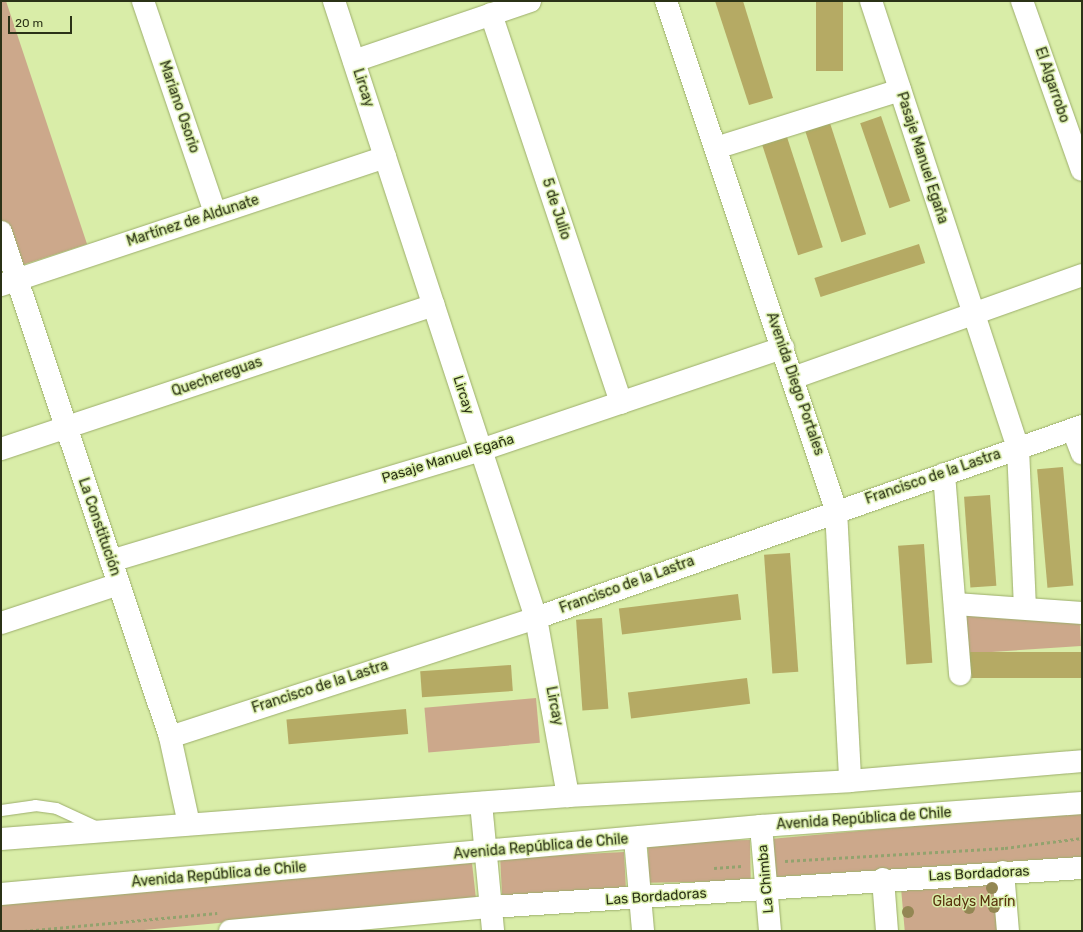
<!DOCTYPE html>
<html>
<head>
<meta charset="utf-8">
<style>
  body { margin:0 }
  #map { position:relative; width:1083px; height:932px; overflow:hidden; background:#d9eda8; font-family:Rubik,sans-serif }
  div>[style] { position:absolute }
  .green>* { inset:0; background:#cca88b; transform-origin:0 0 }
  .building>* { inset:0; background:#b5aa64; transform-origin:0 0 }
  .path>* { height:2.5px; margin-top:-1.25px; transform-origin:0; background:repeating-linear-gradient(90deg,#93a26e 0 3px,transparent 0 6px) }
  .roads { filter:drop-shadow(0 0 1px #9dae6c) drop-shadow(0 0 1px #9dae6c) }
  .lane>* { height:11px; margin:-5.5px; padding:0 5.5px; transform-origin:5.5px; border-radius:5.5px; background:#fff }
  .street>* { height:22px; margin:-11px; padding:0 11px; transform-origin:11px; border-radius:11px; background:#fff }
  .secondary>* { height:22px; margin:-11px; padding:0 11px; transform-origin:11px; border-radius:11px; background:#fff }
  .primary>* { height:22px; margin:-11px; padding:0 11px; transform-origin:11px; border-radius:11px; background:#fff }
  .trees>* { width:12px; height:12px; margin:-6px; border-radius:50%; background:#938753 }
  span { translate:-50% -50%; white-space:nowrap; text-align:center; line-height:1.15; -webkit-text-stroke:3px #d9eda8; paint-order:stroke }
  .street-label { font-size:14px; color:#2b3217 }
  .park-label { font-size:14px; color:#59330e }
  .frame { position:absolute; inset:0; border:2px solid #2b3217; pointer-events:none }
  .scale { position:absolute; left:8px; top:16px; width:64px; height:18px; box-sizing:border-box; border:2px solid #2b3217; border-top:0; padding-left:5px; font-size:12px; line-height:14px; white-space:nowrap; color:#2b3217; -webkit-text-stroke:3px #d9eda8; paint-order:stroke }
</style>
</head>
<body>
<div id="map">
  <div class="green">
    <div style="clip-path:polygon(1px 1px,6px 1px,87px 244px,1px 272px)"></div>
    <div style="clip-path:polygon(959px 597px,1079px 609px,1081px 646px,962px 654px)"></div>
    <div style="left:536px;top:698px;width:45px;height:112px;rotate:85deg"></div>
    <div style="clip-path:polygon(1082px 811px,1082px 857px,776px 877px,770px 839px)"></div>
    <div style="left:750px;top:840px;width:41px;height:102px;rotate:89deg"></div>
    <div style="left:624px;top:852px;width:39px;height:124px;rotate:87deg"></div>
    <div style="clip-path:polygon(472px 863px,476px 899px,133px 931px,1px 931px,1px 904px)"></div>
    <div style="left:1001px;top:872px;width:59px;height:101px;rotate:85deg"></div>
  </div>
  <div class="building">
    <div style="clip-path:polygon(715px 1px,743px 1px,773px 98px,749px 105px)"></div>
    <div style="left:816px;top:1px;width:27px;height:70px"></div>
    <div style="left:881px;top:116px;width:90px;height:22px;rotate:71deg"></div>
    <div style="left:829px;top:120px;width:120px;height:26px;rotate:72deg"></div>
    <div style="left:786px;top:134px;width:119px;height:26px;rotate:72deg"></div>
    <div style="left:919px;top:244px;width:20px;height:110px;rotate:72deg"></div>
    <div style="left:1063px;top:467px;width:119px;height:26px;rotate:85deg"></div>
    <div style="left:990px;top:495px;width:91px;height:26px;rotate:86deg"></div>
    <div style="left:924px;top:544px;width:119px;height:26px;rotate:86deg"></div>
    <div style="left:790px;top:553px;width:119px;height:26px;rotate:86deg"></div>
    <div style="left:738px;top:594px;width:26px;height:120px;rotate:83deg"></div>
    <div style="left:602px;top:618px;width:91px;height:26px;rotate:86deg"></div>
    <div style="left:1082px;top:652px;width:26px;height:114px;rotate:90deg"></div>
    <div style="left:511px;top:665px;width:26px;height:91px;rotate:86deg"></div>
    <div style="left:747px;top:678px;width:26px;height:120px;rotate:83deg"></div>
    <div style="left:406px;top:709px;width:25px;height:120px;rotate:85deg"></div>
  </div>
  <div class="path">
    <div style="left:785px;top:861px;width:220px;rotate:-3.4deg"></div>
    <div style="left:1005px;top:848px;width:78px;rotate:-7.4deg"></div>
    <div style="left:714px;top:868px;width:28px;rotate:-4deg"></div>
    <div style="left:24px;top:931px;width:194px;rotate:-5.3deg"></div>
  </div>
  <div class="roads">
    <div class="lane">
      <div style="left:1px;top:810px;width:34px;rotate:-8deg"></div>
      <div style="left:35px;top:805px;width:21px;rotate:8deg"></div>
      <div style="left:56px;top:808px;width:43px;rotate:24.8deg"></div>
    </div>
    <div class="street">
      <div style="left:143px;top:1px;width:224px;rotate:71.2deg"></div>
      <div style="left:334px;top:1px;width:649px;rotate:71.87deg"></div>
      <div style="left:536px;top:618px;width:181px;rotate:79.8deg"></div>
      <div style="left:871px;top:1px;width:471px;rotate:71.8deg"></div>
      <div style="left:1018px;top:448px;width:159px;rotate:87.5deg"></div>
      <div style="left:1022px;top:1px;width:179px;rotate:70.5deg"></div>
      <div style="left:491px;top:14px;width:410px;rotate:71.5deg"></div>
      <div style="left:354px;top:61px;width:186px;rotate:-18.8deg"></div>
      <div style="left:716px;top:148px;width:193px;rotate:-17.5deg"></div>
      <div style="left:1px;top:232px;width:533px;rotate:71.5deg"></div>
      <div style="left:170px;top:737px;width:89px;rotate:77.7deg"></div>
      <div style="left:1px;top:285px;width:405px;rotate:-18.4deg"></div>
      <div style="left:793px;top:378px;width:307px;rotate:-19.6deg"></div>
      <div style="left:1073px;top:430px;width:25px;rotate:69deg"></div>
      <div style="left:1px;top:449px;width:456px;rotate:-18.4deg"></div>
      <div style="left:944px;top:474px;width:201px;rotate:85.4deg"></div>
      <div style="left:111px;top:561px;width:386px;rotate:-16.7deg"></div>
      <div style="left:481px;top:450px;width:319px;rotate:-18.7deg"></div>
      <div style="left:956px;top:604px;width:126px;rotate:4.1deg"></div>
      <div style="left:1px;top:623px;width:124px;rotate:-18.3deg"></div>
      <div style="left:170px;top:737px;width:385px;rotate:-18deg"></div>
      <div style="left:536px;top:618px;width:579px;rotate:-19.37deg"></div>
      <div style="left:481px;top:803px;width:129px;rotate:84.6deg"></div>
      <div style="left:761px;top:826px;width:105px;rotate:85.1deg"></div>
      <div style="left:635px;top:839px;width:92px;rotate:85deg"></div>
      <div style="left:1003px;top:872px;width:59px;rotate:85.2deg"></div>
      <div style="left:883px;top:879px;width:52px;rotate:85.6deg"></div>
      <div style="left:230px;top:931px;width:262px;rotate:-5.3deg"></div>
      <div style="left:491px;top:907px;width:592px;rotate:-3.78deg"></div>
    </div>
    <div class="secondary">
      <div style="left:666px;top:1px;width:537px;rotate:71.53deg"></div>
      <div style="left:836px;top:510px;width:271px;rotate:87deg"></div>
    </div>
    <div class="primary">
      <div style="left:1px;top:839px;width:569px;rotate:-4.34deg"></div>
      <div style="left:568px;top:796px;width:282px;rotate:-3deg"></div>
      <div style="left:850px;top:781px;width:233px;rotate:-4.9deg"></div>
      <div style="left:1px;top:894px;width:763px;rotate:-5.11deg"></div>
      <div style="left:761px;top:826px;width:322px;rotate:-4.1deg"></div>
    </div>
  </div>
  <div class="trees">
    <div style="left:992px;top:888px"></div>
    <div style="left:994px;top:907px"></div>
    <div style="left:969px;top:908px"></div>
    <div style="left:908px;top:912px"></div>
  </div>
  <div class="street-label">
    <span style="left:1052px;top:85px;rotate:71deg">El Algarrobo</span>
    <span style="left:363px;top:88px;rotate:72deg">Lircay</span>
    <span style="left:179px;top:107px;rotate:71deg">Mariano Osorio</span>
    <span style="left:922px;top:158px;rotate:72deg">Pasaje Manuel Egaña</span>
    <span style="left:556px;top:209px;rotate:72deg">5 de Julio</span>
    <span style="left:193px;top:221px;rotate:-18deg">Martínez de Aldunate</span>
    <span style="left:217px;top:377px;rotate:-19deg">Quechereguas</span>
    <span style="left:795px;top:384px;rotate:71deg">Avenida Diego Portales</span>
    <span style="left:463px;top:395px;rotate:72deg">Lircay</span>
    <span style="left:448px;top:459px;rotate:-17deg">Pasaje Manuel Egaña</span>
    <span style="left:933px;top:477px;rotate:-19deg">Francisco de la Lastra</span>
    <span style="left:99px;top:527px;rotate:71deg">La Constitución</span>
    <span style="left:627px;top:585px;rotate:-20deg">Francisco de la Lastra</span>
    <span style="left:320px;top:687px;rotate:-18deg">Francisco de la Lastra</span>
    <span style="left:554px;top:706px;rotate:79deg">Lircay</span>
    <span style="left:864px;top:819px;rotate:-4deg">Avenida República de Chile</span>
    <span style="left:541px;top:847px;rotate:-5deg">Avenida República de Chile</span>
    <span style="left:979px;top:874px;rotate:-3deg">Las Bordadoras</span>
    <span style="left:219px;top:875px;rotate:-5deg">Avenida República de Chile</span>
    <span style="left:766px;top:879px;rotate:-95deg">La Chimba</span>
    <span style="left:656px;top:897px;rotate:-4deg">Las Bordadoras</span>
  </div>
  <div class="park-label">
    <span style="left:974px;top:902px">Gladys Marín</span>
  </div>
  <div class="frame"></div>
  <div class="scale">20 m</div>
</div>
</body>
</html>
